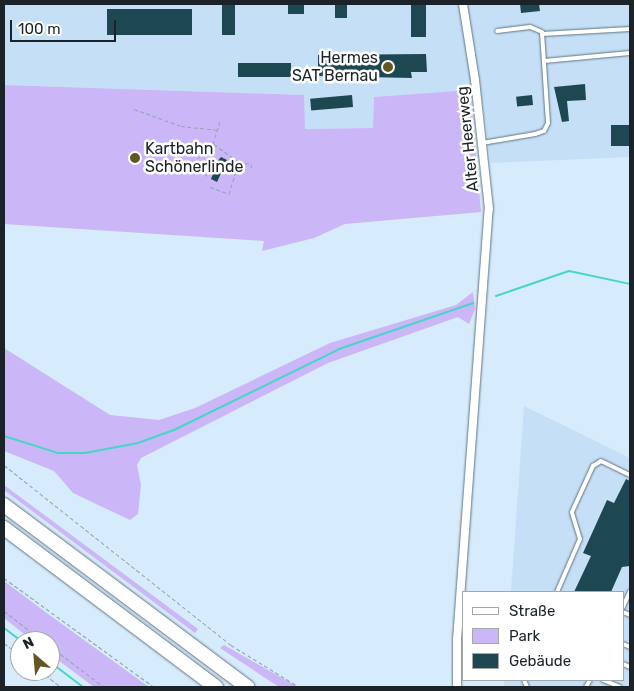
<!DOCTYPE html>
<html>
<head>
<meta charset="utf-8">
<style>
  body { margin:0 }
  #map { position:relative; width:634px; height:691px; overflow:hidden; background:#d6ebfb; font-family:Rubik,sans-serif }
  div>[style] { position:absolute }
  .built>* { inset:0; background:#c5e0f6 }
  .green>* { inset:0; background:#cbb6f8 }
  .stream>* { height:2px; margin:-1px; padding:0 1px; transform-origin:1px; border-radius:1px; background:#46d6c7 }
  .building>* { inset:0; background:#1d4851; transform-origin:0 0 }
  .path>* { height:1px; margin-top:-0.5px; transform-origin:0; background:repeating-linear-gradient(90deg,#94a4b0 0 4px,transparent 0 6.5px) }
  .roads { filter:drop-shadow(0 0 1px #627583) drop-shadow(0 0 1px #627583) }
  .service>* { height:4px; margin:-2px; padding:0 2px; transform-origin:2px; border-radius:2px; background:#fff }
  .minor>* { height:8px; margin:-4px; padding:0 4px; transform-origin:4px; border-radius:4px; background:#fff }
  .motorway>* { height:14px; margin:-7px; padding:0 7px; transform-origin:7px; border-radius:7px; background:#fff }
  .dots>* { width:14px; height:14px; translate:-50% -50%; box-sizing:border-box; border:2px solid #fff; border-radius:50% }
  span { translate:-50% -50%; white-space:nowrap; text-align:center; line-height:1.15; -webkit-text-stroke:5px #fff; paint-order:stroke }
  .poi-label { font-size:16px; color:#1b2329 }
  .right { translate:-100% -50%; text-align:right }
  .left { translate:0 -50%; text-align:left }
  .street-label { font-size:16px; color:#1b2329 }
  .frame { position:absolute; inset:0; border:5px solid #1b2329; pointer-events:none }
  .legend { position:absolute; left:462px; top:591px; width:162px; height:90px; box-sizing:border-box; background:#fff; border:1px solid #a4a7a9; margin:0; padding:6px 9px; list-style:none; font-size:15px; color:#1b2329 }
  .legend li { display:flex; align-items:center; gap:10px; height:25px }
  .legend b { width:25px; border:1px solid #a4a7a9 }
  .north { position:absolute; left:10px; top:631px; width:50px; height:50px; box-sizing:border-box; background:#fff; border:1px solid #a4a7a9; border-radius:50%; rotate:333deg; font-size:14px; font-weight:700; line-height:20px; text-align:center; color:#1b2329 }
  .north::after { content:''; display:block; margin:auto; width:18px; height:22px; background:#605723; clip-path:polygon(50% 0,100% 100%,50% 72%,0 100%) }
  .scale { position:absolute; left:10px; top:20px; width:106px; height:22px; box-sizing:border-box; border:2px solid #1b2329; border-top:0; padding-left:6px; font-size:15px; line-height:18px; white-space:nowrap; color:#1b2329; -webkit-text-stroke:4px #fff; paint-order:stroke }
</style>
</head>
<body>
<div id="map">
  <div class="built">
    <div style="clip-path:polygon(4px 4px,630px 4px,630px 157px,491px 163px,481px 90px,374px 97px,373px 128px,304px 129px,304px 95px,4px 85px)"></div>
    <div style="clip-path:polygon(524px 406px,630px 458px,630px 687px,504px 687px,504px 680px,623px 680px,623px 592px,511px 592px)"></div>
  </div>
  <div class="green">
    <div style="clip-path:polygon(4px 85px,304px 95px,305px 129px,373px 128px,374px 97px,470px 90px,481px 212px,345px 224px,314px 238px,262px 251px,264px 241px,4px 224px)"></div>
    <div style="clip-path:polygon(473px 292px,475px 309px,469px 324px,458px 317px,328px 363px,141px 458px,137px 465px,141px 485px,138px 514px,130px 520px,73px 493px,54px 471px,4px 451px,4px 348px,110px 415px,159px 420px,195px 408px,330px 343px,456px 305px)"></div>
    <div style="clip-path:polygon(4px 485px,198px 629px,195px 633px,4px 490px)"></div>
    <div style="clip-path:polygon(4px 581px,48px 614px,149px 687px,94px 687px,50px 654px,50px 641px,33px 641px,4px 618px)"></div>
    <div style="clip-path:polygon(224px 645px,298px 687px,279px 687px,220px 648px)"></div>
  </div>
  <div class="stream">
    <div style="left:496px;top:296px;width:77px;rotate:-18.9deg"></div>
    <div style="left:569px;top:271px;width:62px;rotate:12deg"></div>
    <div style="left:4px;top:436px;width:57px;rotate:17.5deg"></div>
    <div style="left:58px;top:453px;width:27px"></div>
    <div style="left:85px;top:453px;width:54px;rotate:-10.7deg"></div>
    <div style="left:138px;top:443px;width:38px;rotate:-20deg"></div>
    <div style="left:174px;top:430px;width:184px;rotate:-26.1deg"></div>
    <div style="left:339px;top:349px;width:142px;rotate:-18.9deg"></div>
    <div style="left:4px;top:628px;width:21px;rotate:37deg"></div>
    <div style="left:50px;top:662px;width:41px;rotate:37.1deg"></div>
  </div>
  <div class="building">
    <div style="left:222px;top:4px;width:13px;height:31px"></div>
    <div style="left:288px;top:4px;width:16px;height:10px"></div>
    <div style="left:335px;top:4px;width:12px;height:14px"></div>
    <div style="left:411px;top:4px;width:15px;height:33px"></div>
    <div style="clip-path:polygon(520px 4px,539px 4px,540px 11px,521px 13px)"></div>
    <div style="left:192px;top:9px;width:26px;height:85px;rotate:90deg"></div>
    <div style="clip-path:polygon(426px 54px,427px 72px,411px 72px,412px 78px,318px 76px,318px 55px)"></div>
    <div style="left:291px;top:63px;width:14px;height:53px;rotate:90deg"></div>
    <div style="clip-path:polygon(585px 84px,586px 100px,567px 101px,569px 121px,562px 122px,554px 87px)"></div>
    <div style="left:352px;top:95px;width:12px;height:42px;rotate:85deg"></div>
    <div style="left:532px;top:95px;width:10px;height:16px;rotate:84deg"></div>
    <div style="left:611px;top:125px;width:19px;height:21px"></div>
    <div style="clip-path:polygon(221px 157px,227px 160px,217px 182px,211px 179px,215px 169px,212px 168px)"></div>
    <div style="clip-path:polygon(626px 479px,630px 481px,630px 566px,622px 567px,611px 592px,574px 592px,591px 556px,583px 553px,607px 500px,614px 503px)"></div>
  </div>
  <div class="path">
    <div style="left:134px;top:109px;width:50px;rotate:19.9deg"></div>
    <div style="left:181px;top:126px;width:38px;rotate:6deg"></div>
    <div style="left:214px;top:144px;width:31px;rotate:36deg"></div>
    <div style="left:239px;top:162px;width:12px;rotate:9deg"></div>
    <div style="left:251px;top:164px;width:6px;rotate:81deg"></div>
    <div style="left:207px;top:176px;width:19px;rotate:-137deg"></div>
    <div style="left:193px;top:163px;width:28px;rotate:-44deg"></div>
    <div style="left:213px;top:144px;width:24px;rotate:-73deg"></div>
    <div style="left:210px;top:187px;width:20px;rotate:20deg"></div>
    <div style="left:229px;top:194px;width:34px;rotate:-73deg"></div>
    <div style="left:4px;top:465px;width:290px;rotate:38.4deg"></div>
    <div style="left:231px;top:645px;width:80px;rotate:31.7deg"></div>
    <div style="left:4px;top:578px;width:185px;rotate:36deg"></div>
    <div style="left:4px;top:611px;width:49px;rotate:37.6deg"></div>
    <div style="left:4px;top:643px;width:20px;rotate:37deg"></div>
    <div style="left:50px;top:646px;width:68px;rotate:37.2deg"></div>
    <div style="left:40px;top:671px;width:26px;rotate:37deg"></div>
  </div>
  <div class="roads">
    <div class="service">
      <div style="left:542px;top:34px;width:88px;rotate:-3.3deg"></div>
      <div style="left:544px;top:61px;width:86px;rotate:-5.3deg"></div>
      <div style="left:482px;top:143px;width:54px;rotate:-9.6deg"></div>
      <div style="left:535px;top:134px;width:9px;rotate:-18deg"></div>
      <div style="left:544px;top:131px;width:9px;rotate:-63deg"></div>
      <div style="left:548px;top:123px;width:91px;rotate:-93.8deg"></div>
      <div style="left:542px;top:32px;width:13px;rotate:-157deg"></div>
      <div style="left:530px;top:27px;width:33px;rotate:173deg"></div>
      <div style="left:557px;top:592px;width:58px;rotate:-66.5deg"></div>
      <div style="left:580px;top:539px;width:28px;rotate:-107deg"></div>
      <div style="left:572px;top:512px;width:51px;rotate:-65.5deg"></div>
      <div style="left:593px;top:466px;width:9px;rotate:-32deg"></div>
      <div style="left:601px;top:461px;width:32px;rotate:26deg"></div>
      <div style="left:623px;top:607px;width:17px;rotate:-66deg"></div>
      <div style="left:623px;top:612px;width:8px;rotate:23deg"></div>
      <div style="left:623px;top:644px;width:8px;rotate:23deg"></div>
      <div style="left:623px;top:664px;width:8px;rotate:23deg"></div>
      <div style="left:524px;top:680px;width:8px;rotate:67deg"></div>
      <div style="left:603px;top:680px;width:18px;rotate:22deg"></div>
      <div style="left:586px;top:687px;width:8px;rotate:-60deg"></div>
    </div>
    <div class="minor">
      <div style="left:457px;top:687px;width:47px;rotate:-90deg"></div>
      <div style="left:457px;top:640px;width:432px;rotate:-85.8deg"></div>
      <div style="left:489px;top:209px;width:130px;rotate:-96.2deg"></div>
      <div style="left:475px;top:80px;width:77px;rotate:-99deg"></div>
    </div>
    <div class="motorway">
      <div style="left:4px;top:505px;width:304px;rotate:36.8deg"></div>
      <div style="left:4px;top:528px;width:265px;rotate:36.9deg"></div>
    </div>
  </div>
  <div class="dots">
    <div style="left:388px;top:67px;background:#605723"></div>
    <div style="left:135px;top:158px;background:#605723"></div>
  </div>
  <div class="poi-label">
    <span class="right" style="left:378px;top:67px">Hermes<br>SAT Bernau</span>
    <span class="left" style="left:145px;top:158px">Kartbahn<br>Schönerlinde</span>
  </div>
  <div class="street-label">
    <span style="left:468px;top:139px;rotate:-96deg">Alter Heerweg</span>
  </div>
  <div class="frame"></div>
  <ul class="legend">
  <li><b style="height:6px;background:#fff"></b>Straße</li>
  <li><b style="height:14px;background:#cbb6f8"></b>Park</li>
  <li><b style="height:14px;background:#1d4851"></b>Gebäude</li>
  </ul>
  <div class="north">N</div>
  <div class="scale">100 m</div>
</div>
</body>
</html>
